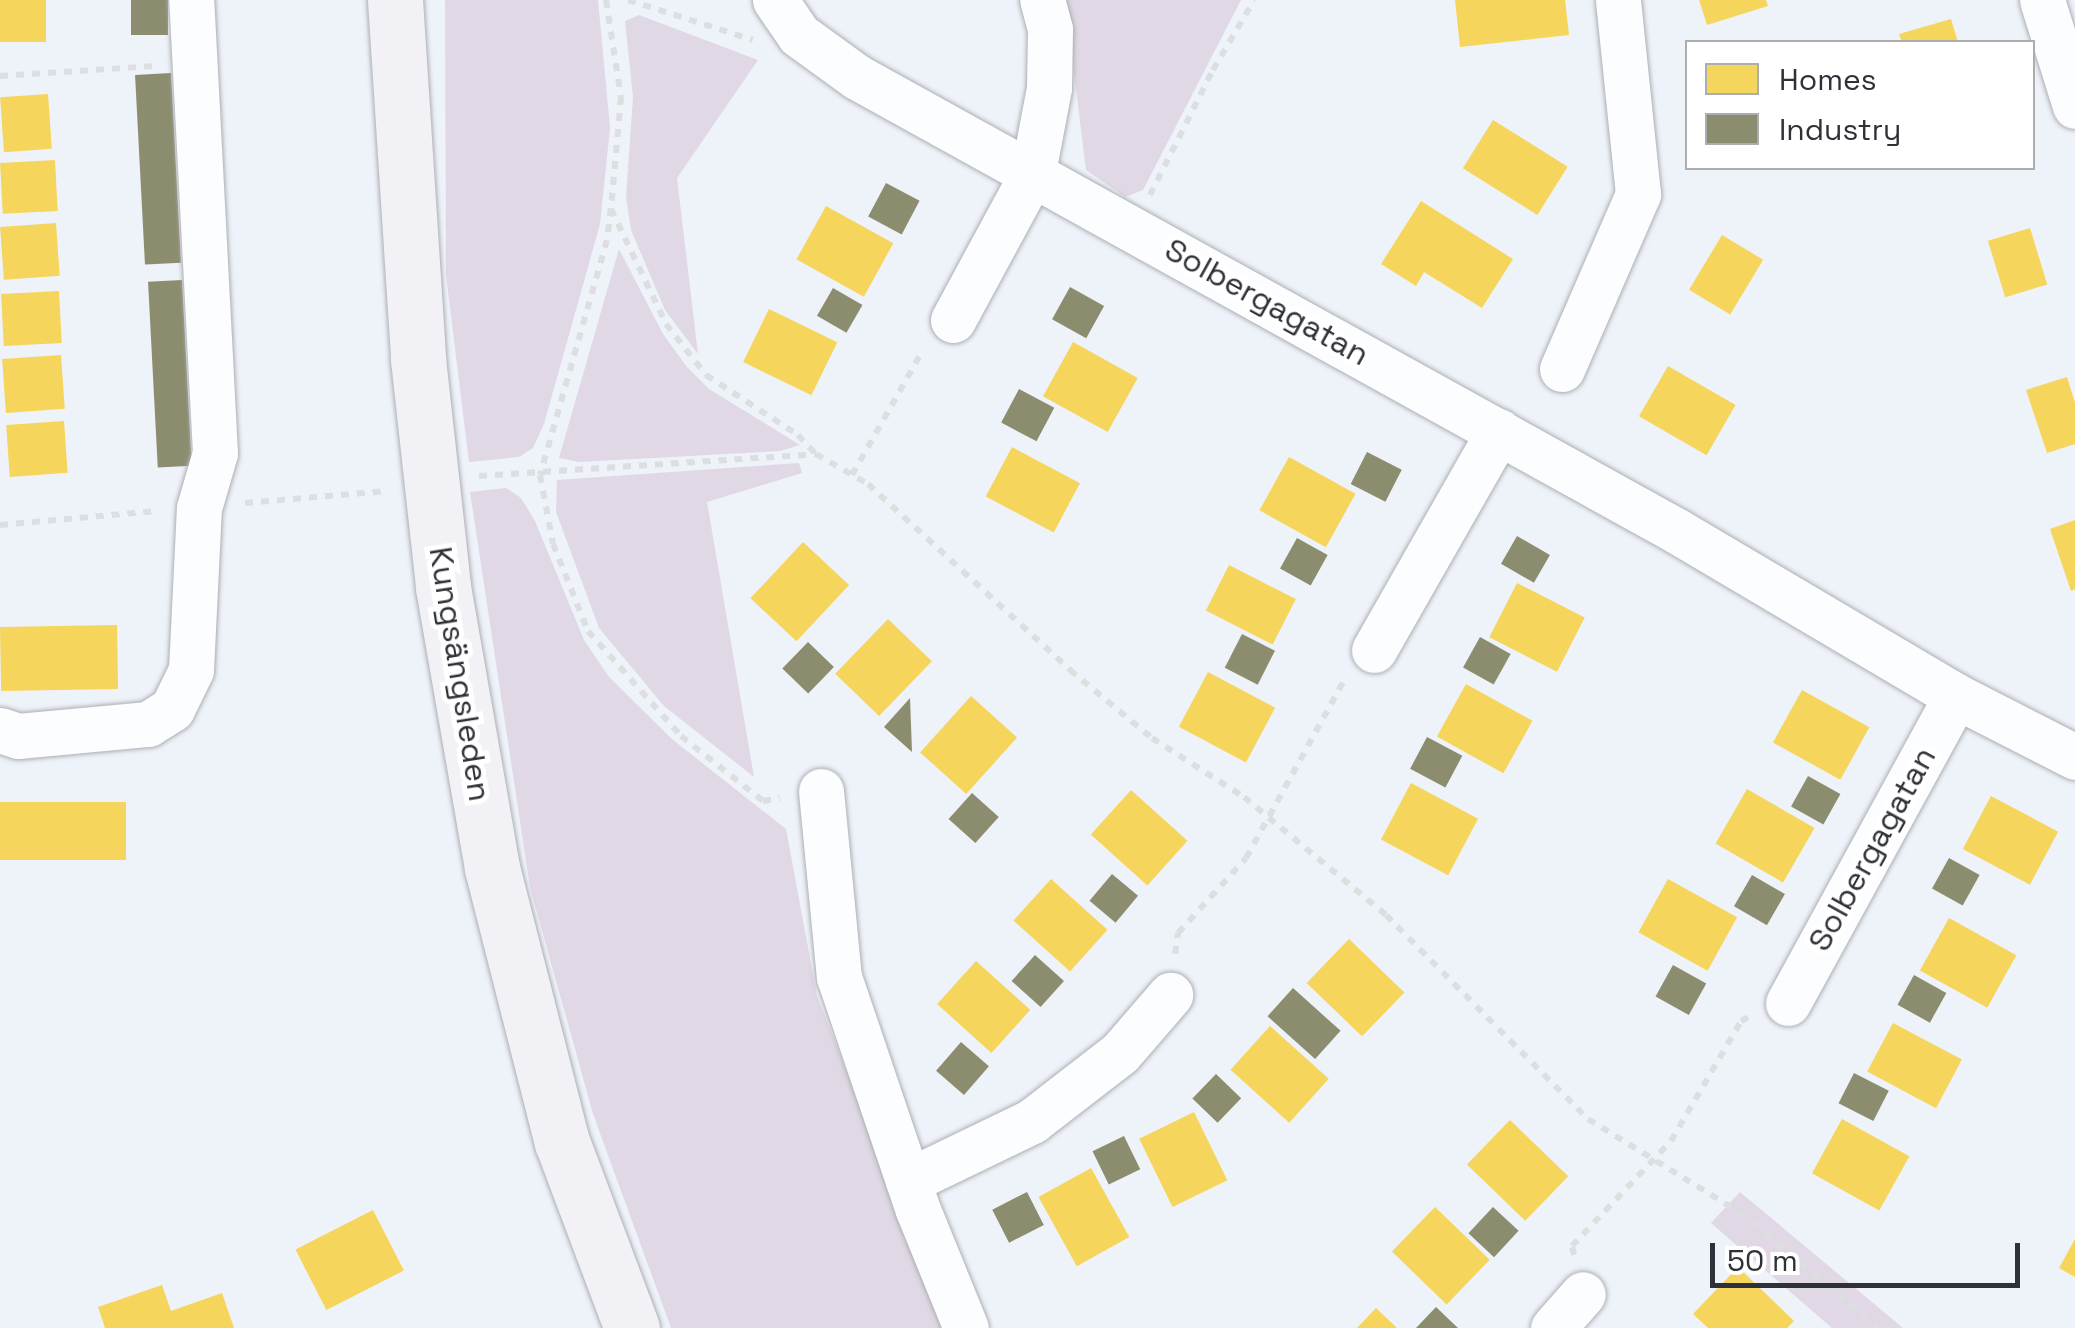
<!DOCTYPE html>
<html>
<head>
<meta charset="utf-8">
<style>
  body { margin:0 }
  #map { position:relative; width:2075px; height:1328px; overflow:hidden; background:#eef2f9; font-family:"Space Grotesk",sans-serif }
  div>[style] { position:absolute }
  .green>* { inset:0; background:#e0d8e4 }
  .homes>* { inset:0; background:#f6d55c; transform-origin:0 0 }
  .industry>* { inset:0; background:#8c8c6e; transform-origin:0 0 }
  .path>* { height:6px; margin-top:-3px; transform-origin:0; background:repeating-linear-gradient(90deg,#dcdee0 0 8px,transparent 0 16px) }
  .roads { filter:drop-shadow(0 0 2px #acafb4) drop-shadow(0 0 2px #acafb4) }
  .minor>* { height:45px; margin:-22.5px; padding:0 22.5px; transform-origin:22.5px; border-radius:22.5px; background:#fcfdfe }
  .major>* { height:55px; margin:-27.5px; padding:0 27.5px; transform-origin:27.5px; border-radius:27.5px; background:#f2f1f6 }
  span { translate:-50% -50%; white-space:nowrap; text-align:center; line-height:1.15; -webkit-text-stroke:10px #fff; paint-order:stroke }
  .street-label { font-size:32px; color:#2e3137 }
  .legend { position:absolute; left:1685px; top:40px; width:350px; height:130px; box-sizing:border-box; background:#fff; border:2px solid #abadaf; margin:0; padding:12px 18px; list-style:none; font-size:30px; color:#2e3137 }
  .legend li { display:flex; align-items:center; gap:20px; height:50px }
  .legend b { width:50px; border:2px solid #abadaf }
  .scale { position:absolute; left:1710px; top:1243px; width:310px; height:45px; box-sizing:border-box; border:5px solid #2e3137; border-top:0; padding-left:12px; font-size:30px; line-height:35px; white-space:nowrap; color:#2e3137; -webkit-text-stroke:8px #fff; paint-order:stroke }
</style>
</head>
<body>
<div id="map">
  <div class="green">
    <div style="clip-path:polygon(445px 0,598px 0,610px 128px,600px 224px,544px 424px,533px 448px,519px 457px,469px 462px,446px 275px)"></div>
    <div style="clip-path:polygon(1065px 0,1241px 0,1143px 190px,1125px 197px,1086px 170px)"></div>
    <div style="clip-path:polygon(639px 15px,758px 60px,677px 178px,698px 354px,665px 310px,631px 230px,626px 197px,633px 97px,625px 21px)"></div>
    <div style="clip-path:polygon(619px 249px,663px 334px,687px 367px,709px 389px,800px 445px,780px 451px,579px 462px,559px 458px)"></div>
    <div style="clip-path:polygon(799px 463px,802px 473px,707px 502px,754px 777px,664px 706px,599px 628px,556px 512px,557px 480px)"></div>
    <div style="clip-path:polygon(506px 488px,521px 498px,535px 521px,584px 640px,609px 677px,673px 740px,786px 829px,817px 996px,947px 1328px,671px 1328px,593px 1114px,530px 887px,470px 492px)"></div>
    <div style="clip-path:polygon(1740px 1192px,1903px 1328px,1832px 1328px,1711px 1223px)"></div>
  </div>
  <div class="homes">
    <div style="left:0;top:0;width:46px;height:42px"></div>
    <div style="clip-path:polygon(1455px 0,1565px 0,1569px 35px,1460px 47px)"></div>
    <div style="clip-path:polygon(1699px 0,1766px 0,1768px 6px,1707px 25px)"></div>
    <div style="clip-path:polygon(1951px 19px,1958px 42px,1902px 42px,1899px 34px)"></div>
    <div style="left:48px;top:94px;width:55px;height:48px;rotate:86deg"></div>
    <div style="left:1493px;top:120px;width:88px;height:57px;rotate:32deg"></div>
    <div style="left:55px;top:160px;width:51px;height:55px;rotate:87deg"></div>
    <div style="clip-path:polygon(1421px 201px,1513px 259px,1482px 308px,1424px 272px,1416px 286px,1381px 264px)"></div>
    <div style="left:826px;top:206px;width:77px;height:61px;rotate:29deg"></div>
    <div style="left:56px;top:223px;width:53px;height:56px;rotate:86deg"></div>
    <div style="left:2030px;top:228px;width:59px;height:44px;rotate:73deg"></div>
    <div style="left:1722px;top:235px;width:48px;height:64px;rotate:31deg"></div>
    <div style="left:59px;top:291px;width:52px;height:58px;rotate:87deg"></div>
    <div style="left:769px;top:309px;width:76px;height:59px;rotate:26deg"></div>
    <div style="left:1073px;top:342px;width:74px;height:62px;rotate:29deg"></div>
    <div style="left:61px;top:355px;width:54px;height:59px;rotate:86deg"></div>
    <div style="left:1668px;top:366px;width:78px;height:58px;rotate:30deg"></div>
    <div style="clip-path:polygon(2067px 377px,2075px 403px,2075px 444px,2047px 453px,2026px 390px)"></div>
    <div style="left:64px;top:421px;width:52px;height:58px;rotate:86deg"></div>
    <div style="left:1012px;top:447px;width:77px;height:56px;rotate:28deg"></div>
    <div style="left:1289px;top:457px;width:76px;height:61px;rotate:29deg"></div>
    <div style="clip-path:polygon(2075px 520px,2075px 589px,2071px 591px,2050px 529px)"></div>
    <div style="left:803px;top:542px;width:63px;height:77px;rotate:43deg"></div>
    <div style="left:1229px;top:565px;width:75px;height:51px;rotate:27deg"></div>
    <div style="left:1517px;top:583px;width:76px;height:61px;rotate:27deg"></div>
    <div style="left:888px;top:619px;width:61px;height:76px;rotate:44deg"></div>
    <div style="left:117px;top:625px;width:64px;height:117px;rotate:89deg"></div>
    <div style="left:1208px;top:672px;width:76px;height:62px;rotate:28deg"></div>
    <div style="left:1466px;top:684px;width:76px;height:60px;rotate:29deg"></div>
    <div style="left:1802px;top:690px;width:77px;height:60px;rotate:29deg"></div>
    <div style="left:971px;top:696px;width:62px;height:76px;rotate:42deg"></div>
    <div style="left:1411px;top:783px;width:76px;height:64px;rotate:28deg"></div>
    <div style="left:1747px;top:789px;width:78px;height:63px;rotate:30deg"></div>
    <div style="left:1131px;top:790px;width:76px;height:60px;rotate:42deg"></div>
    <div style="left:1991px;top:796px;width:76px;height:60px;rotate:28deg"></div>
    <div style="left:0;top:802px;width:126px;height:58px"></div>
    <div style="left:1051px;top:879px;width:76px;height:56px;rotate:42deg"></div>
    <div style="left:1668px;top:879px;width:79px;height:61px;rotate:29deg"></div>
    <div style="left:1949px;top:918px;width:77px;height:60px;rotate:29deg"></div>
    <div style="left:1349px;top:939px;width:77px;height:61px;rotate:44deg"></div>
    <div style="left:976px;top:961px;width:73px;height:58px;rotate:42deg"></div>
    <div style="left:1893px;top:1023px;width:78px;height:55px;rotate:28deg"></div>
    <div style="left:1270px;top:1026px;width:79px;height:59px;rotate:42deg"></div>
    <div style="left:1194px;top:1112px;width:76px;height:61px;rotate:64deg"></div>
    <div style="left:1842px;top:1119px;width:77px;height:62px;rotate:29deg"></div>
    <div style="left:1510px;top:1120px;width:81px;height:62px;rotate:44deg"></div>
    <div style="left:1091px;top:1168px;width:79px;height:60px;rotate:61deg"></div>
    <div style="left:1435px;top:1207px;width:76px;height:62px;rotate:44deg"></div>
    <div style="left:373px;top:1210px;width:68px;height:87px;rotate:63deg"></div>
    <div style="clip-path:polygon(2075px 1239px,2075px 1277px,2059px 1268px)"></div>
    <div style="clip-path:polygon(1738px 1267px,1794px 1321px,1787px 1328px,1708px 1328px,1693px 1314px)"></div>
    <div style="clip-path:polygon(162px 1285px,171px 1311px,222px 1293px,234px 1328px,105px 1328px,98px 1307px)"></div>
    <div style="clip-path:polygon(1376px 1308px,1397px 1328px,1357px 1328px)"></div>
  </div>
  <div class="industry">
    <div style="left:131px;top:0;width:37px;height:35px"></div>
    <div style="left:171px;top:73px;width:190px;height:36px;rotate:87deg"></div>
    <div style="left:886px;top:183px;width:38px;height:38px;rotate:28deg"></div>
    <div style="left:182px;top:280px;width:186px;height:34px;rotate:87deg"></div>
    <div style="left:1070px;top:287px;width:39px;height:37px;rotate:29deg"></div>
    <div style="left:833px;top:288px;width:34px;height:32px;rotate:30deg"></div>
    <div style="left:1019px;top:389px;width:40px;height:38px;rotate:28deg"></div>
    <div style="left:1367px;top:452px;width:39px;height:36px;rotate:27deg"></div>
    <div style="left:1517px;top:536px;width:38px;height:32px;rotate:30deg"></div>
    <div style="left:1297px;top:538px;width:35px;height:35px;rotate:29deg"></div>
    <div style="left:1242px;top:634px;width:37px;height:38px;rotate:27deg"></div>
    <div style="left:1480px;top:637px;width:35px;height:35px;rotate:29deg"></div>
    <div style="left:808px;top:642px;width:36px;height:37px;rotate:44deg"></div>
    <div style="clip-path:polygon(910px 698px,912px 752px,884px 727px)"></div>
    <div style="left:1427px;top:737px;width:40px;height:36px;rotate:28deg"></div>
    <div style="left:1808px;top:776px;width:37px;height:35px;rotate:29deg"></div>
    <div style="left:972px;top:793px;width:36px;height:35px;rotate:42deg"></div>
    <div style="left:1949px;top:858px;width:35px;height:35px;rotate:29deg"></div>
    <div style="left:1112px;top:874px;width:34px;height:35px;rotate:40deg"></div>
    <div style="left:1752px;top:875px;width:38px;height:36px;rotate:30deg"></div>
    <div style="left:1035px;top:955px;width:39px;height:35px;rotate:42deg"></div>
    <div style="left:1673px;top:965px;width:38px;height:36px;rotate:29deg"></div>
    <div style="left:1914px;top:975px;width:37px;height:34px;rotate:29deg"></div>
    <div style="left:1293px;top:988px;width:64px;height:38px;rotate:42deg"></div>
    <div style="left:961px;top:1042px;width:37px;height:38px;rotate:41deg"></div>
    <div style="left:1854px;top:1073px;width:39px;height:34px;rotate:27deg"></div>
    <div style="left:1216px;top:1074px;width:35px;height:34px;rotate:44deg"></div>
    <div style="left:1124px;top:1136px;width:37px;height:35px;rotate:64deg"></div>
    <div style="left:1027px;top:1192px;width:37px;height:39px;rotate:63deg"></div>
    <div style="left:1493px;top:1207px;width:35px;height:36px;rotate:43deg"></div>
    <div style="clip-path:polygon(1436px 1307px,1458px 1328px,1416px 1328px)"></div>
  </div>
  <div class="path">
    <div style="left:606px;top:0;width:98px;rotate:81.2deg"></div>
    <div style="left:621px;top:97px;width:111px;rotate:95.1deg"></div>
    <div style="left:611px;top:208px;width:32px;rotate:97deg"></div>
    <div style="left:607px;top:240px;width:244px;rotate:105.9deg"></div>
    <div style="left:540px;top:475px;width:70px;rotate:79.3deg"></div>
    <div style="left:553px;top:544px;width:94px;rotate:68.1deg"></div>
    <div style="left:588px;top:631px;width:140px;rotate:48.5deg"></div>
    <div style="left:681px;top:736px;width:105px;rotate:38.4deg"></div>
    <div style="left:763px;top:801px;width:17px;rotate:-10deg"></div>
    <div style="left:628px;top:0;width:131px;rotate:17.7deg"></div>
    <div style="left:0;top:76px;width:153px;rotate:-3.7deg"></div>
    <div style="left:1150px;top:195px;width:140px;rotate:-63.3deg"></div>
    <div style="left:1213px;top:70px;width:81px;rotate:-59.6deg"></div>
    <div style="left:611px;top:209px;width:127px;rotate:64.4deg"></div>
    <div style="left:666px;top:324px;width:65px;rotate:51.9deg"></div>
    <div style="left:706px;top:375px;width:110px;rotate:33.1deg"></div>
    <div style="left:798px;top:435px;width:25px;rotate:47deg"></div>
    <div style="left:852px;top:475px;width:144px;rotate:-60.4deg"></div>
    <div style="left:479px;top:476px;width:338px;rotate:-3.7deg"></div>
    <div style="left:816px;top:454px;width:60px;rotate:30deg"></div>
    <div style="left:868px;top:484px;width:275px;rotate:42.6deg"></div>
    <div style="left:1070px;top:670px;width:107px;rotate:39.7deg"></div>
    <div style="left:1152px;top:738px;width:109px;rotate:32.7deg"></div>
    <div style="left:1244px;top:797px;width:185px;rotate:39.7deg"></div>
    <div style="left:1386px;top:915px;width:287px;rotate:45.3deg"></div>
    <div style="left:1588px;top:1119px;width:177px;rotate:31.6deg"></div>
    <div style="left:1739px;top:1212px;width:181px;rotate:39.8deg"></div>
    <div style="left:245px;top:503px;width:143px;rotate:-4.8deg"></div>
    <div style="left:0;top:525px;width:159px;rotate:-5.1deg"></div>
    <div style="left:1175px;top:954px;width:21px;rotate:-82deg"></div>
    <div style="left:1178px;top:933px;width:101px;rotate:-47.8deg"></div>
    <div style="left:1246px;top:858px;width:205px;rotate:-61.1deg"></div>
    <div style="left:1574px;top:1255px;width:9px;rotate:-103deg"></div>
    <div style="left:1572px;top:1246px;width:144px;rotate:-46.7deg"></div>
    <div style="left:1671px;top:1141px;width:139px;rotate:-59.7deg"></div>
    <div style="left:1741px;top:1021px;width:9px;rotate:-27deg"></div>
  </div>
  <div class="roads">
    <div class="minor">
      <div style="left:775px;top:0;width:42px;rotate:55.6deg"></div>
      <div style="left:799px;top:35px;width:72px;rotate:35.9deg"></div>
      <div style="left:857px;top:77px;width:937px;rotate:28.97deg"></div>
      <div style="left:1677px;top:531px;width:324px;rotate:30.6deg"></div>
      <div style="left:1956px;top:696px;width:134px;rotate:27.1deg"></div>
      <div style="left:2042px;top:0;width:111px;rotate:72.7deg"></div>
      <div style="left:953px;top:320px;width:168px;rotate:-61.6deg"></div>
      <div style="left:1033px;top:172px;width:86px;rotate:-79.2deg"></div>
      <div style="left:1049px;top:88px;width:59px;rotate:-89deg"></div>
      <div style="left:1050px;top:29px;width:30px;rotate:-105deg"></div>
      <div style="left:1562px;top:369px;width:191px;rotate:-66.5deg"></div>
      <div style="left:1638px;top:194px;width:195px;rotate:-95.9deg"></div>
      <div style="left:1374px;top:650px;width:252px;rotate:-60.3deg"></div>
      <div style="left:0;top:730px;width:19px;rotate:18deg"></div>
      <div style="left:18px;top:736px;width:131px;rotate:-5.3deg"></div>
      <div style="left:148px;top:724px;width:28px;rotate:-32deg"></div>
      <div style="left:172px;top:709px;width:43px;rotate:-64deg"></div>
      <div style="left:191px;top:670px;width:162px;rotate:-87.2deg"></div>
      <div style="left:199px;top:508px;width:57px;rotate:-73.8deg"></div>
      <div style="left:215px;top:453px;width:454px;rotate:-93deg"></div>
      <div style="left:821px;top:791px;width:187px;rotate:84.5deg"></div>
      <div style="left:839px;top:977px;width:246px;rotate:71.3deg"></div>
      <div style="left:918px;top:1210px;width:127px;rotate:67.9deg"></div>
      <div style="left:1788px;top:1003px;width:350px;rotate:-61.3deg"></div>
      <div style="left:908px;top:1181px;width:138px;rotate:-25.8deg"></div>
      <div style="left:1032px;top:1121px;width:111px;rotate:-37.7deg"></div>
      <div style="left:1120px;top:1053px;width:77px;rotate:-49.2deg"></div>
      <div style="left:1553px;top:1328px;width:45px;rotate:-48.6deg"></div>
    </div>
    <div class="major">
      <div style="left:395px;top:0;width:360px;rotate:86.3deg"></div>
      <div style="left:418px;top:359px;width:229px;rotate:83.7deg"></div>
      <div style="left:443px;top:587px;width:285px;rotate:80.1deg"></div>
      <div style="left:492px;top:868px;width:283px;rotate:75.7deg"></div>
      <div style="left:562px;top:1142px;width:199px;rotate:69.4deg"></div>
    </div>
  </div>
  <div class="street-label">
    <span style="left:1267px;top:302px;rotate:29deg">Solbergagatan</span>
    <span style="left:460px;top:674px;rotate:81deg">Kungsängsleden</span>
    <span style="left:1872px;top:849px;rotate:-61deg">Solbergagatan</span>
  </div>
  <ul class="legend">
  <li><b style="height:28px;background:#f6d55c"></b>Homes</li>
  <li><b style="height:28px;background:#8c8c6e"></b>Industry</li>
  </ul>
  <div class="scale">50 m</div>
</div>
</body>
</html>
